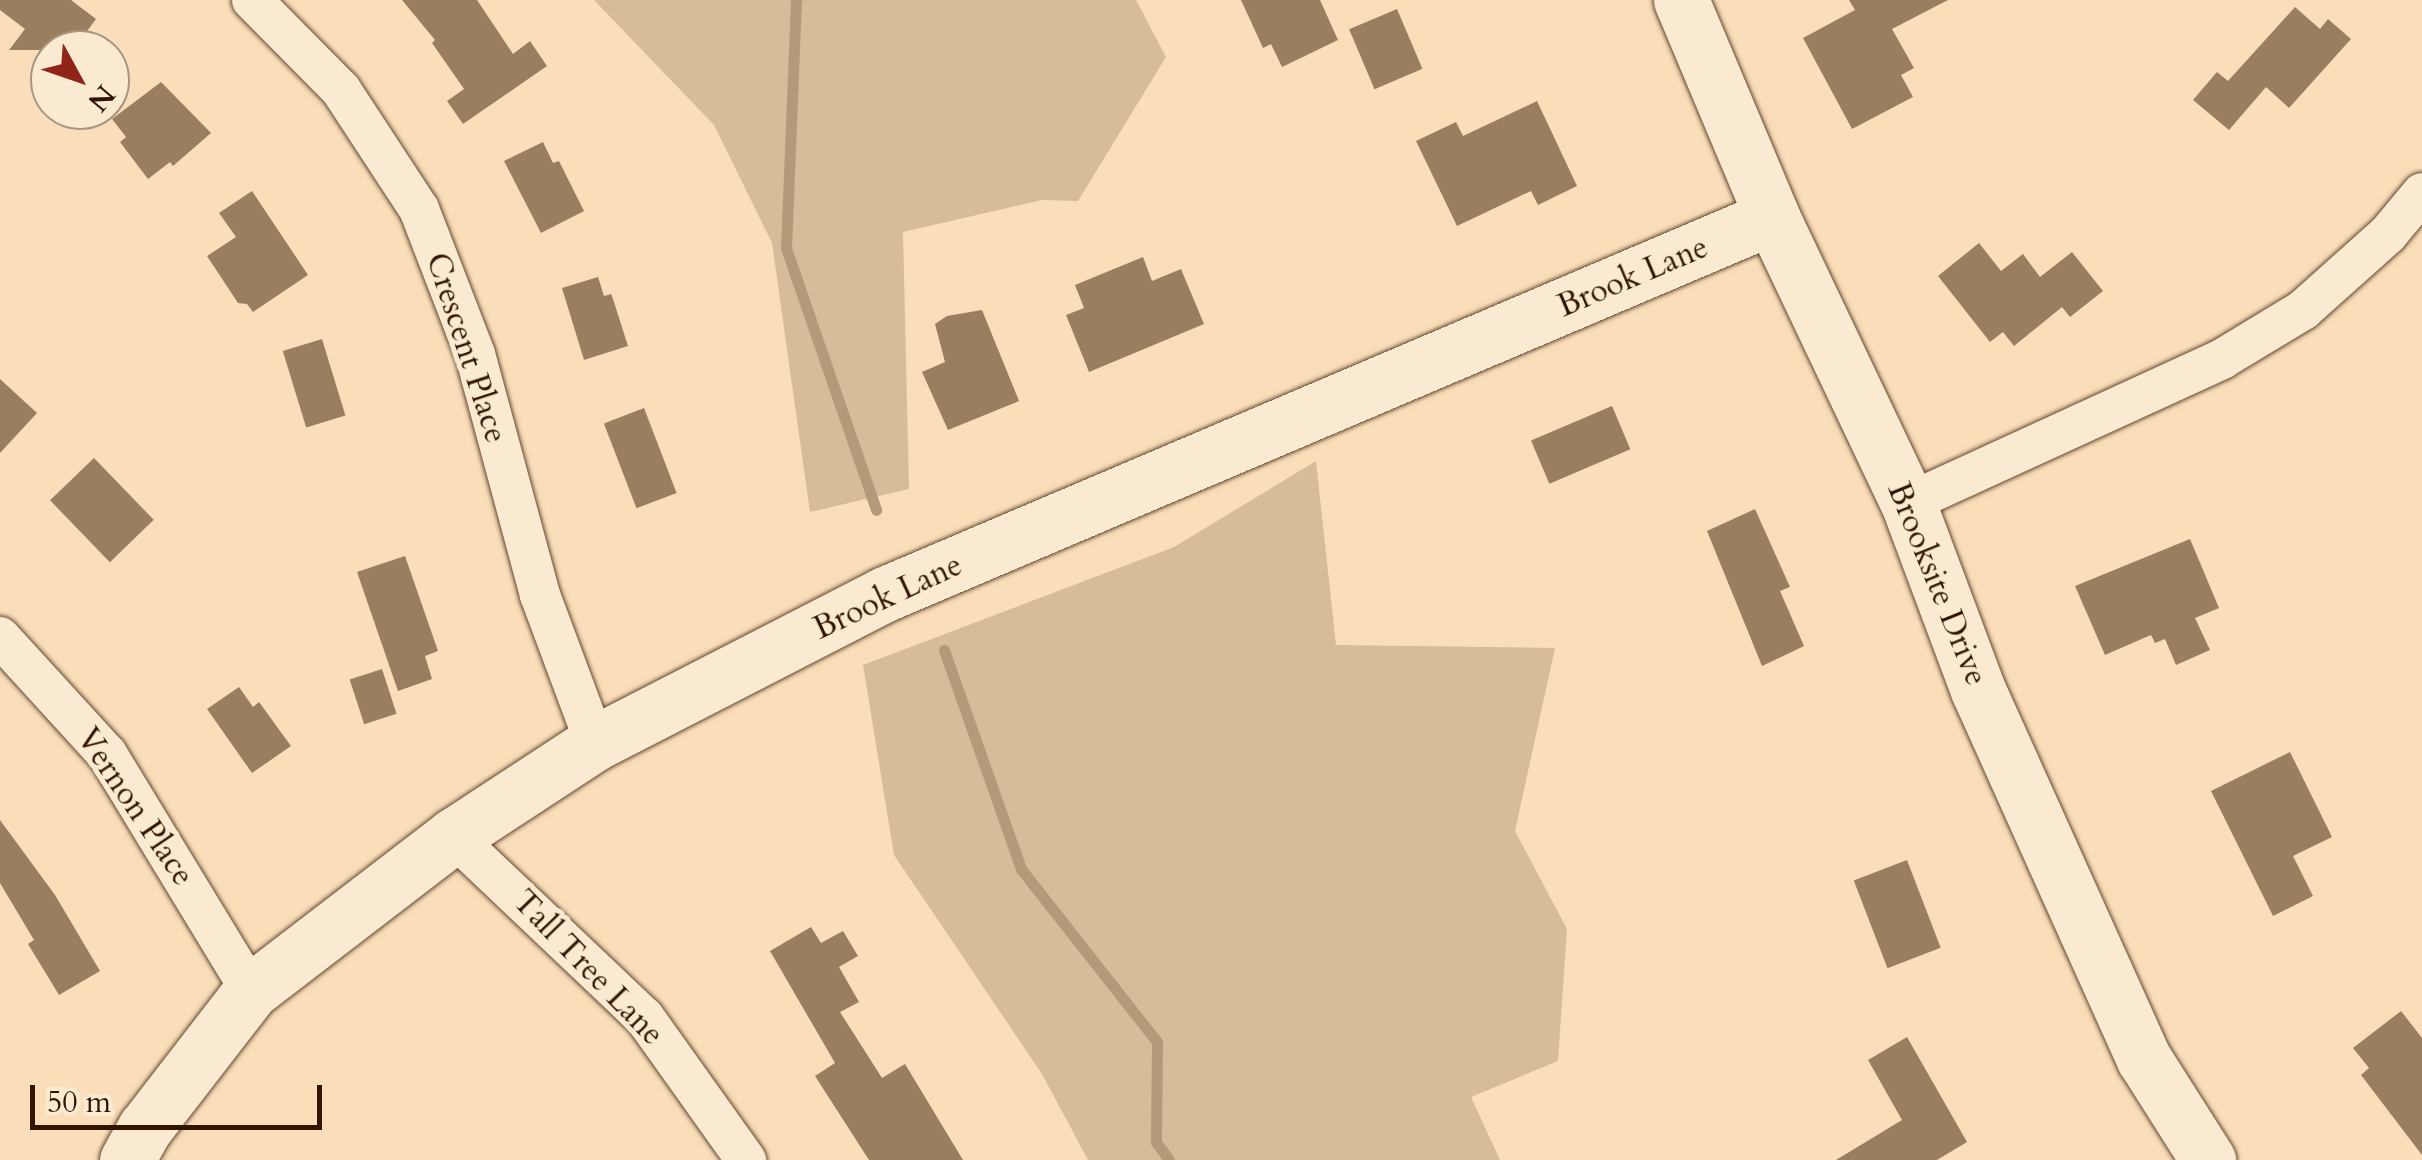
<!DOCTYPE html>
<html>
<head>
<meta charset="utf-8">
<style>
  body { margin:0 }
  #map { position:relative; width:2422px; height:1160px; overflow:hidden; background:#f9deb9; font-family:Cardo,serif }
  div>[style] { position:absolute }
  .green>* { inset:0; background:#d7bc9a }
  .stream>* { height:11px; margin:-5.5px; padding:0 5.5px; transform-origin:5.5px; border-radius:5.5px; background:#b59a7a }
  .building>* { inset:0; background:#997e60; transform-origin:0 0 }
  .roads { filter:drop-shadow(0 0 2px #63472e) drop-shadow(0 0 2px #63472e) }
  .street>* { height:40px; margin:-20px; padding:0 20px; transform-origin:20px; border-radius:20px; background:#fbead2 }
  .secondary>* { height:55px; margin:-27.5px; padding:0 27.5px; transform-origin:27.5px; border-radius:27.5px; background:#fbead2 }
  span { translate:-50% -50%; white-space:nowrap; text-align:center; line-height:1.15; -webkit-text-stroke:10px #fbead2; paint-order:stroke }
  .street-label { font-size:32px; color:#311500 }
  .north { position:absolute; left:30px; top:30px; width:100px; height:100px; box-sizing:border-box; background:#fbead2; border:2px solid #aa957e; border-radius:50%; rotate:130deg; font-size:28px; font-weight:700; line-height:40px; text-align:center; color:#311500 }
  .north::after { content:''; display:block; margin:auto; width:35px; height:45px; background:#8f2418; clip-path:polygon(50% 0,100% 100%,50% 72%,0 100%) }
  .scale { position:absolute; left:30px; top:1085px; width:292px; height:45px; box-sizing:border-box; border:5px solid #311500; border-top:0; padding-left:12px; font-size:30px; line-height:35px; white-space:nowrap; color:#311500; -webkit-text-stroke:8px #fbead2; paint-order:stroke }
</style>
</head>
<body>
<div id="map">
  <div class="green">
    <div style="clip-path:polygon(594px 0,1136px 0,1166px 57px,1078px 201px,1042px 200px,903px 232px,909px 489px,810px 512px,772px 243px,714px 125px)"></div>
    <div style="clip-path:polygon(1316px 461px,1336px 645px,1555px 648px,1515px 831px,1567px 929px,1558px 1061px,1471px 1097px,1500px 1160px,1088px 1160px,1042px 1074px,894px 855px,863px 665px,1174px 547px)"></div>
  </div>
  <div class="stream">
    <div style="left:796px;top:0;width:248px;rotate:92.3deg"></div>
    <div style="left:786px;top:248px;width:277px;rotate:71deg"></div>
    <div style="left:944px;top:650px;width:232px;rotate:70.6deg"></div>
    <div style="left:1021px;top:869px;width:220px;rotate:51.8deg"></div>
    <div style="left:1157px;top:1042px;width:100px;rotate:90.6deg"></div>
    <div style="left:1156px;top:1142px;width:22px;rotate:54deg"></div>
  </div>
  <div class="building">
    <div style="clip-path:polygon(0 0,71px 0,96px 19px,73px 50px,9px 50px,25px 29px,0 10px)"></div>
    <div style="clip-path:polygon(402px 0,477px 0,513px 54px,530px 41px,547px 66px,463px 124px,447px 101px,464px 89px,432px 43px,435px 40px)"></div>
    <div style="clip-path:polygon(1241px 0,1320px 0,1338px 40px,1282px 67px,1271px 44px,1263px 48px)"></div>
    <div style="clip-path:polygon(1849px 0,1948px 0,1892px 29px,1914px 68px,1901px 75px,1913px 97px,1852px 129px,1803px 38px,1855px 10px)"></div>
    <div style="clip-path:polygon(2295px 7px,2320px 29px,2328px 19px,2351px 39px,2289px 108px,2266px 87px,2229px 130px,2193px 100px,2217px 72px,2228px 81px)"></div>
    <div style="left:1397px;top:9px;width:65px;height:52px;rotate:67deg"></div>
    <div style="clip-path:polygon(161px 82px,211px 133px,173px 166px,170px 162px,148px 179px,120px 142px,126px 137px,112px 119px)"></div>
    <div style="clip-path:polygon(1537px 101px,1577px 186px,1538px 205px,1531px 191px,1457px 226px,1416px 141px,1456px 122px,1463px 136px)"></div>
    <div style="clip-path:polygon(543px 142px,553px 163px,559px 161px,584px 211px,541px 233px,504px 161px)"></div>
    <div style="clip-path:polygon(252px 191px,308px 275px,253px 312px,247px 304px,238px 303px,207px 256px,236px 237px,219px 213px)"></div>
    <div style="clip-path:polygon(1979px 243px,2001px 271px,2023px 254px,2040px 277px,2072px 252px,2103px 291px,2070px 317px,2062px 307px,2014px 346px,2003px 332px,1990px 342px,1938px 276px)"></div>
    <div style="clip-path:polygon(1143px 257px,1152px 281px,1181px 269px,1204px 324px,1089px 372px,1066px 315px,1084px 308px,1075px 285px)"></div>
    <div style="clip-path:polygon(598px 277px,604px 296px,611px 294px,613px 299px,628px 346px,584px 360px,562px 288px)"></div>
    <div style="clip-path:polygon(982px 310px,1019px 401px,948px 430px,922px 372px,945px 362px,935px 324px,947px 316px)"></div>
    <div style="left:322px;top:339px;width:80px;height:41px;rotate:73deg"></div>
    <div style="clip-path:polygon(0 379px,37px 413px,0 453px)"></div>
    <div style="left:1612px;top:406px;width:47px;height:88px;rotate:67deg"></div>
    <div style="left:644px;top:408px;width:91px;height:43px;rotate:69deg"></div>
    <div style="left:94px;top:458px;width:86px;height:61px;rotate:46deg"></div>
    <div style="clip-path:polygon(1755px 509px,1790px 587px,1780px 591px,1804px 646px,1762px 666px,1707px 531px)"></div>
    <div style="clip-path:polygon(2190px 539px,2219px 608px,2195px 618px,2210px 650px,2176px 665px,2165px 639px,2155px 643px,2151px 635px,2105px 655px,2075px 586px)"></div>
    <div style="clip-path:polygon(405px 556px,438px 651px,425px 656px,432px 679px,398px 691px,357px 572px)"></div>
    <div style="left:382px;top:669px;width:47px;height:34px;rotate:72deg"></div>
    <div style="clip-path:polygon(239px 687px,253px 707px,259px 702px,291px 746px,252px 773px,207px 709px)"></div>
    <div style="clip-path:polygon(2290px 752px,2332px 837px,2293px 856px,2313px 896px,2273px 916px,2211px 791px)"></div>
    <div style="clip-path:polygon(0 820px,55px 895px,100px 971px,59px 995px,28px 944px,34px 940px,0 883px)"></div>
    <div style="left:1907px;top:860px;width:94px;height:57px;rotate:69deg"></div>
    <div style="clip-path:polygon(811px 927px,821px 943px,843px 931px,858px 956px,839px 967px,859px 1002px,840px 1012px,882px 1078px,905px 1064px,963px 1160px,869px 1160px,815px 1076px,835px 1063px,770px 951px)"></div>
    <div style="clip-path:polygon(2401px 1011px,2422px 1038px,2422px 1155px,2361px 1075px,2369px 1068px,2353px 1048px)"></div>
    <div style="clip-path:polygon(1907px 1037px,1967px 1142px,1937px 1160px,1836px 1160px,1902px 1120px,1868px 1060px)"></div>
  </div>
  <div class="roads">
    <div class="street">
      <div style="left:252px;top:0;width:127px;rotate:45.3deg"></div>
      <div style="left:341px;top:90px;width:142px;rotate:56.8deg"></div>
      <div style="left:419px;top:209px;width:155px;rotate:68.9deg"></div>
      <div style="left:475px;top:354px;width:250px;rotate:74.9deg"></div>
      <div style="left:540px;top:595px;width:158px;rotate:69.6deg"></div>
      <div style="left:1908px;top:503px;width:345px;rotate:-24.6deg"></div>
      <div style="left:2222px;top:359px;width:95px;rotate:-31.2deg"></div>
      <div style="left:2303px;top:310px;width:114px;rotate:-41.8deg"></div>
      <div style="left:2388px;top:234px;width:53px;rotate:-50.3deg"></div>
      <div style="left:0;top:637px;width:159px;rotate:47.6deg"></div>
      <div style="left:107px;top:754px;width:277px;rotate:58.7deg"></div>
      <div style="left:453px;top:836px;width:263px;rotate:43.5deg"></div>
      <div style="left:644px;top:1017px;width:176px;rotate:54.5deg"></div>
    </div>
    <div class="secondary">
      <div style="left:1681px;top:0;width:235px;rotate:67.2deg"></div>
      <div style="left:1772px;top:217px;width:317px;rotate:64.6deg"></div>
      <div style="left:1908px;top:503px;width:200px;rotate:69.5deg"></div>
      <div style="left:1978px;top:690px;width:405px;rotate:65.8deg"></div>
      <div style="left:2144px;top:1059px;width:120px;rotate:57.6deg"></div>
      <div style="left:127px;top:1160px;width:37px;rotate:-61deg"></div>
      <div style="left:145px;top:1128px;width:173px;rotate:-52.3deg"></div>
      <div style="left:251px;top:991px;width:255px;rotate:-37.5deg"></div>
      <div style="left:453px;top:836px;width:170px;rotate:-33.2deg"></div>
      <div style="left:595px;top:743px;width:326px;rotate:-27.2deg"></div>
      <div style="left:885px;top:594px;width:964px;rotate:-23.03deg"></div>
    </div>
  </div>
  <div class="street-label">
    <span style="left:1633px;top:277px;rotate:-23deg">Brook Lane</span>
    <span style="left:466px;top:348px;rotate:72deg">Crescent Place</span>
    <span style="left:1937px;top:584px;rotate:68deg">Brooksite Drive</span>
    <span style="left:888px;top:597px;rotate:-25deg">Brook Lane</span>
    <span style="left:135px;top:807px;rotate:56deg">Vernon Place</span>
    <span style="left:588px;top:968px;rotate:46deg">Tall Tree Lane</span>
  </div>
  <div class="north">N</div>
  <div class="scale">50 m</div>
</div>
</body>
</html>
